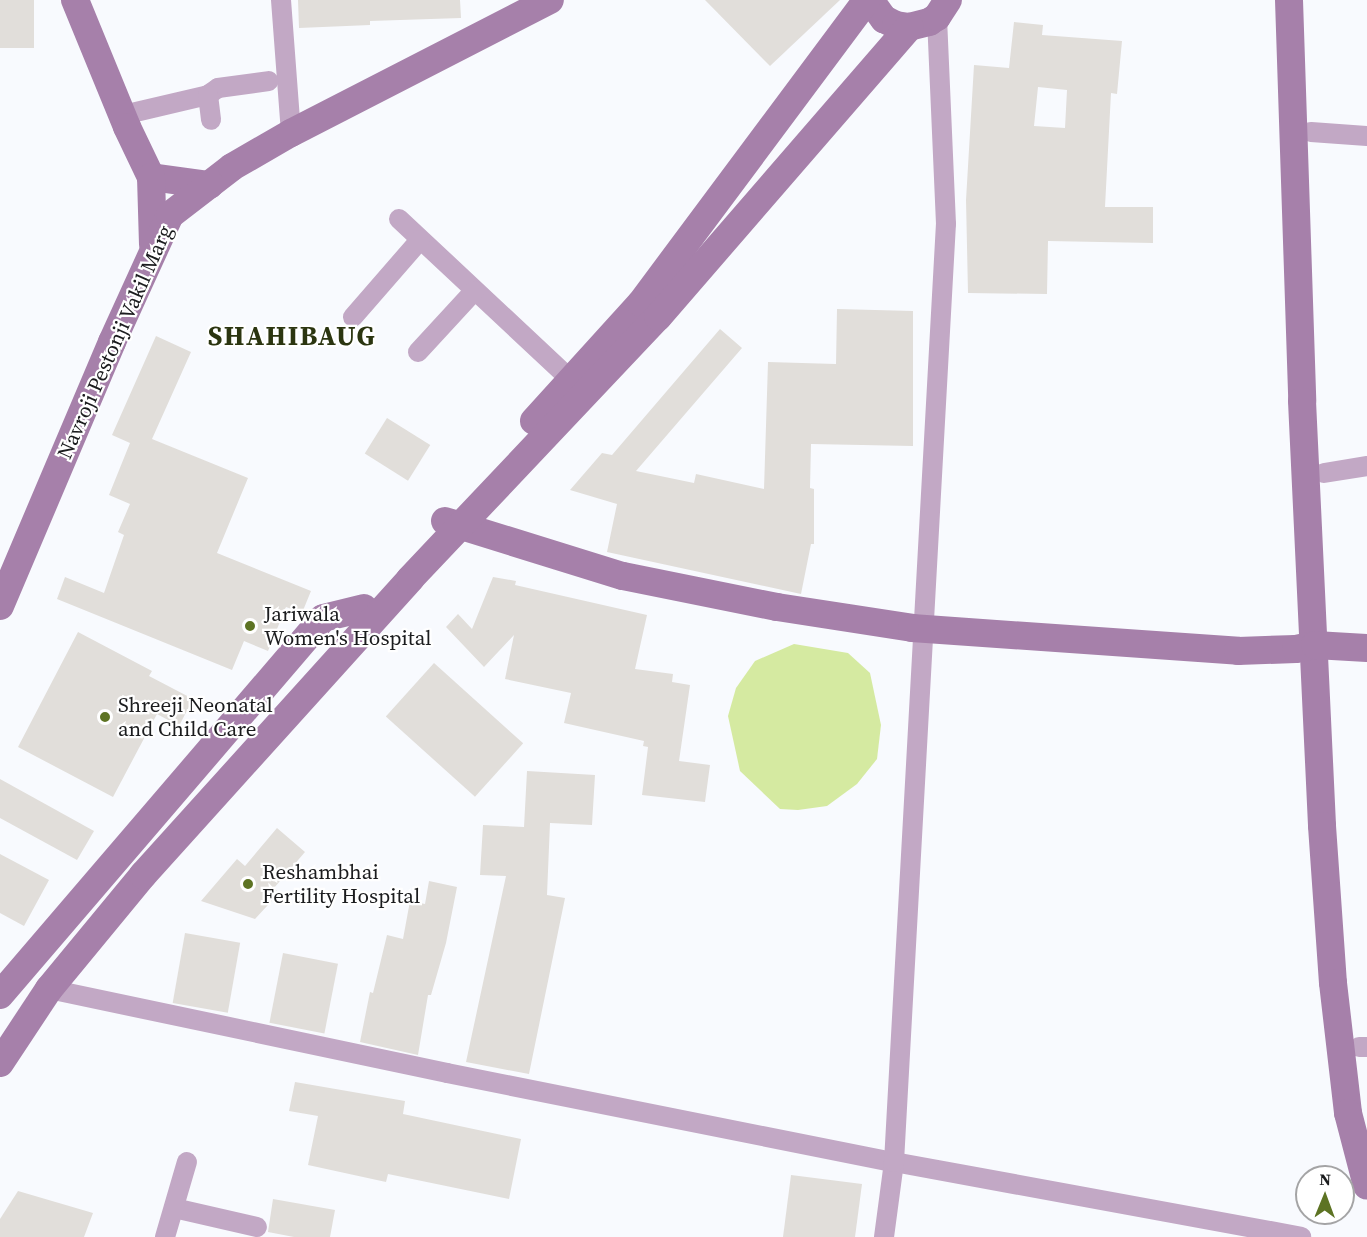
<!DOCTYPE html>
<html>
<head>
<meta charset="utf-8">
<style>
  body { margin:0 }
  #map { position:relative; width:1367px; height:1237px; overflow:hidden; background:#f8fafe; font-family:"Source Serif 4",serif }
  div>[style] { position:absolute }
  .green>* { inset:0; background:#d5eaa1 }
  .building>* { inset:0; background:#e1deda; transform-origin:0 0 }
  .street>* { height:20px; margin:-10px; padding:0 10px; transform-origin:10px; border-radius:10px; background:#c2a8c5 }
  .secondary>* { height:28px; margin:-14px; padding:0 14px; transform-origin:14px; border-radius:14px; background:#a680aa }
  .dots>* { width:16px; height:16px; translate:-50% -50%; box-sizing:border-box; border:3px solid #fff; border-radius:50% }
  span { translate:-50% -50%; white-space:nowrap; text-align:center; line-height:1.15; -webkit-text-stroke:4.5px #fff; paint-order:stroke }
  .street-label { font-size:21px; color:#1b1c1e }
  .poi-label { font-size:21px; color:#1b1c1e }
  .left { translate:0 -50%; text-align:left }
  .district-label { font-size:27px; color:#2b3510; font-weight:700; letter-spacing:1.5px }
  .north { position:absolute; left:1295px; top:1165px; width:60px; height:60px; box-sizing:border-box; background:#fff; border:2px solid #a4a4a5; border-radius:50%; rotate:1deg; font-size:16px; font-weight:700; line-height:24px; text-align:center; color:#1b1c1e }
  .north::after { content:''; display:block; margin:auto; width:21px; height:27px; background:#5d7323; clip-path:polygon(50% 0,100% 100%,50% 72%,0 100%) }
</style>
</head>
<body>
<div id="map">
  <div class="green">
    <div style="clip-path:polygon(794px 644px,848px 653px,870px 673px,881px 725px,877px 759px,857px 784px,827px 806px,798px 810px,780px 809px,740px 771px,728px 716px,736px 688px,755px 661px)"></div>
  </div>
  <div class="building">
    <div style="left:0;top:0;width:34px;height:48px"></div>
    <div style="clip-path:polygon(298px 0,460px 0,461px 18px,370px 21px,370px 25px,299px 28px)"></div>
    <div style="clip-path:polygon(705px 0,840px 0,770px 66px)"></div>
    <div style="clip-path:polygon(evenodd,1014px 22px,1043px 25px,1042px 35px,1122px 41px,1117px 94px,1111px 93px,1105px 207px,1153px 207px,1153px 243px,1048px 241px,1047px 294px,968px 293px,966px 200px,974px 65px,1009px 68px,1014px 22px,1038px 87px,1067px 90px,1065px 128px,1034px 126px,1038px 87px)"></div>
    <div style="clip-path:polygon(837px 309px,913px 311px,913px 446px,811px 444px,810px 488px,814px 489px,814px 544px,811px 544px,801px 594px,607px 552px,617px 504px,570px 490px,602px 453px,612px 455px,720px 329px,742px 348px,636px 471px,694px 483px,696px 474px,764px 489px,768px 362px,836px 364px)"></div>
    <div style="clip-path:polygon(156px 336px,191px 352px,152px 439px,248px 478px,217px 553px,311px 591px,302px 613px,286px 607px,268px 651px,244px 641px,232px 670px,57px 599px,65px 577px,104px 593px,124px 535px,118px 532px,130px 504px,109px 495px,130px 443px,112px 435px)"></div>
    <div style="left:387px;top:418px;width:51px;height:42px;rotate:32deg"></div>
    <div style="clip-path:polygon(493px 577px,516px 581px,515px 585px,647px 615px,635px 669px,673px 674px,672px 682px,690px 685px,679px 761px,710px 765px,705px 802px,642px 795px,648px 747px,643px 746px,644px 741px,564px 723px,571px 693px,505px 679px,514px 635px,484px 667px,446px 627px,458px 614px,472px 629px)"></div>
    <div style="clip-path:polygon(78px 632px,152px 671px,149px 676px,193px 699px,179px 726px,157px 714px,113px 797px,18px 747px)"></div>
    <div style="left:434px;top:663px;width:120px;height:72px;rotate:42deg"></div>
    <div style="clip-path:polygon(527px 771px,595px 775px,592px 825px,550px 823px,547px 895px,565px 898px,529px 1074px,466px 1062px,506px 876px,480px 875px,483px 825px,524px 827px)"></div>
    <div style="clip-path:polygon(0 779px,94px 831px,77px 860px,0 818px)"></div>
    <div style="clip-path:polygon(277px 828px,305px 852px,274px 888px,279px 893px,255px 919px,201px 901px,237px 859px,245px 866px)"></div>
    <div style="clip-path:polygon(0 854px,49px 880px,24px 926px,0 913px)"></div>
    <div style="clip-path:polygon(429px 881px,457px 887px,446px 943px,431px 995px,428px 995px,418px 1055px,360px 1042px,370px 992px,373px 993px,387px 935px,403px 939px,410px 901px,425px 904px)"></div>
    <div style="left:185px;top:933px;width:56px;height:71px;rotate:10deg"></div>
    <div style="left:283px;top:953px;width:56px;height:71px;rotate:11deg"></div>
    <div style="clip-path:polygon(295px 1082px,405px 1101px,403px 1114px,521px 1139px,509px 1199px,388px 1174px,386px 1182px,308px 1165px,318px 1116px,289px 1111px)"></div>
    <div style="clip-path:polygon(791px 1175px,862px 1184px,855px 1237px,783px 1237px)"></div>
    <div style="clip-path:polygon(18px 1191px,93px 1213px,84px 1237px,0 1237px,0 1219px)"></div>
    <div style="clip-path:polygon(273px 1199px,335px 1210px,330px 1237px,294px 1237px,268px 1232px)"></div>
  </div>
  <div class="street">
    <div style="left:281px;top:0;width:133px;rotate:85.7deg"></div>
    <div style="left:208px;top:95px;width:12px;rotate:-35deg"></div>
    <div style="left:218px;top:88px;width:51px;rotate:-7.8deg"></div>
    <div style="left:123px;top:115px;width:87px;rotate:-13.2deg"></div>
    <div style="left:208px;top:95px;width:25px;rotate:83deg"></div>
    <div style="left:1311px;top:132px;width:56px;rotate:4.1deg"></div>
    <div style="left:399px;top:219px;width:236px;rotate:43.1deg"></div>
    <div style="left:353px;top:317px;width:102px;rotate:-49deg"></div>
    <div style="left:418px;top:352px;width:83px;rotate:-47.4deg"></div>
    <div style="left:1324px;top:473px;width:44px;rotate:-9.2deg"></div>
    <div style="left:49px;top:989px;width:407px;rotate:11.9deg"></div>
    <div style="left:447px;top:1073px;width:456px;rotate:11.3deg"></div>
    <div style="left:894px;top:1162px;width:414px;rotate:10.4deg"></div>
    <div style="left:1359px;top:1047px;width:8px"></div>
    <div style="left:174px;top:1208px;width:85px;rotate:12.9deg"></div>
    <div style="left:165px;top:1237px;width:78px;rotate:-73.7deg"></div>
    <div style="left:884px;top:1237px;width:76px;rotate:-82.4deg"></div>
    <div style="left:894px;top:1162px;width:939px;rotate:-86.83deg"></div>
    <div style="left:946px;top:224px;width:207px;rotate:-92.5deg"></div>
  </div>
  <div class="secondary">
    <div style="left:75px;top:0;width:137px;rotate:67.7deg"></div>
    <div style="left:127px;top:127px;width:55px;rotate:64.4deg"></div>
    <div style="left:151px;top:177px;width:59px;rotate:7.9deg"></div>
    <div style="left:870px;top:0;width:24px;rotate:54deg"></div>
    <div style="left:884px;top:19px;width:13px;rotate:27deg"></div>
    <div style="left:896px;top:25px;width:13px;rotate:9deg"></div>
    <div style="left:909px;top:27px;width:21px;rotate:-14deg"></div>
    <div style="left:929px;top:22px;width:9px;rotate:-32deg"></div>
    <div style="left:937px;top:17px;width:20px;rotate:-57deg"></div>
    <div style="left:1289px;top:0;width:401px;rotate:88.1deg"></div>
    <div style="left:1302px;top:401px;width:425px;rotate:87.3deg"></div>
    <div style="left:1322px;top:826px;width:157px;rotate:86deg"></div>
    <div style="left:1333px;top:983px;width:131px;rotate:83.4deg"></div>
    <div style="left:1348px;top:1113px;width:75px;rotate:75.4deg"></div>
    <div style="left:151px;top:177px;width:67px;rotate:88.3deg"></div>
    <div style="left:534px;top:421px;width:159px;rotate:-47.8deg"></div>
    <div style="left:641px;top:303px;width:378px;rotate:-53.3deg"></div>
    <div style="left:445px;top:521px;width:186px;rotate:17.2deg"></div>
    <div style="left:623px;top:576px;width:157px;rotate:11.4deg"></div>
    <div style="left:777px;top:607px;width:137px;rotate:8.8deg"></div>
    <div style="left:912px;top:628px;width:327px;rotate:4deg"></div>
    <div style="left:1238px;top:651px;width:58px;rotate:-2deg"></div>
    <div style="left:1296px;top:649px;width:19px;rotate:-12deg"></div>
    <div style="left:1315px;top:645px;width:52px;rotate:3.3deg"></div>
    <div style="left:0;top:606px;width:287px;rotate:-67deg"></div>
    <div style="left:112px;top:342px;width:140px;rotate:-65.5deg"></div>
    <div style="left:170px;top:215px;width:78px;rotate:-37.7deg"></div>
    <div style="left:232px;top:167px;width:68px;rotate:-30deg"></div>
    <div style="left:291px;top:133px;width:291px;rotate:-27.2deg"></div>
    <div style="left:0;top:995px;width:496px;rotate:-49.4deg"></div>
    <div style="left:323px;top:618px;width:42px;rotate:-13.7deg"></div>
    <div style="left:0;top:1063px;width:89px;rotate:-56.5deg"></div>
    <div style="left:49px;top:989px;width:148px;rotate:-50.5deg"></div>
    <div style="left:143px;top:875px;width:399px;rotate:-47.9deg"></div>
    <div style="left:410px;top:579px;width:361px;rotate:-46.6deg"></div>
    <div style="left:658px;top:317px;width:384px;rotate:-49.1deg"></div>
  </div>
  <div class="dots">
    <div style="left:250px;top:626px;background:#5d7323"></div>
    <div style="left:105px;top:717px;background:#5d7323"></div>
    <div style="left:248px;top:884px;background:#5d7323"></div>
  </div>
  <div class="street-label">
    <span style="left:115px;top:342px;rotate:-66deg">Navroji Pestonji Vakil Marg</span>
  </div>
  <div class="poi-label">
    <span class="left" style="left:264px;top:626px">Jariwala<br>Women's Hospital</span>
    <span class="left" style="left:118px;top:717px">Shreeji Neonatal<br>and Child Care</span>
    <span class="left" style="left:262px;top:884px">Reshambhai<br>Fertility Hospital</span>
  </div>
  <div class="district-label">
    <span style="left:292px;top:336px">SHAHIBAUG</span>
  </div>
  <div class="north">N</div>
</div>
</body>
</html>
